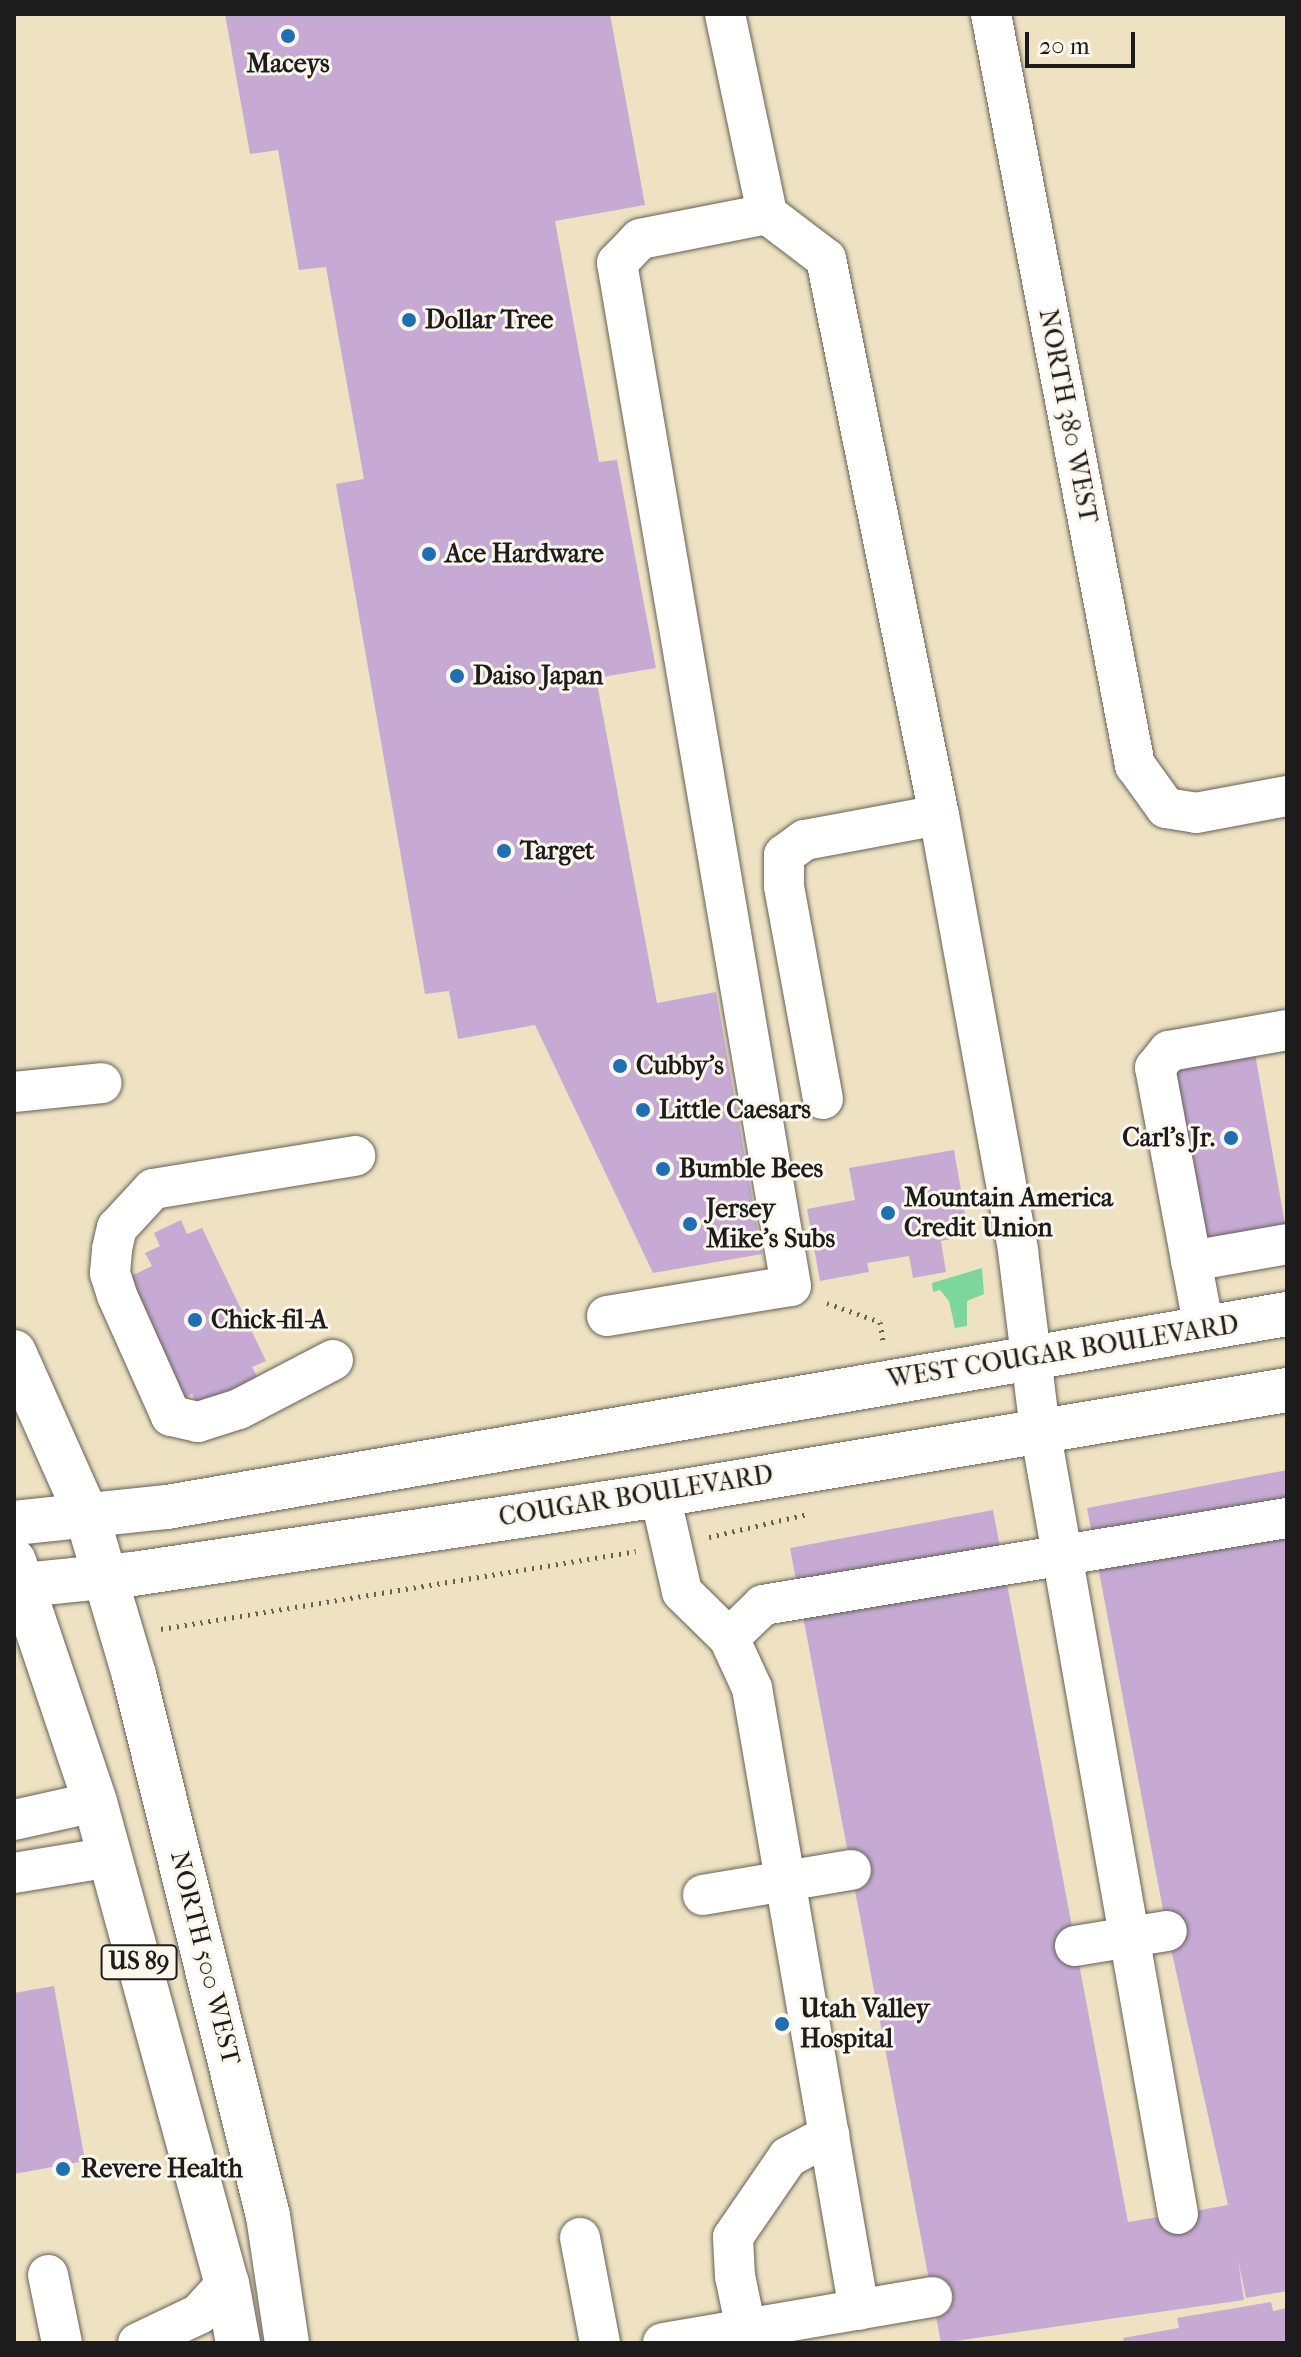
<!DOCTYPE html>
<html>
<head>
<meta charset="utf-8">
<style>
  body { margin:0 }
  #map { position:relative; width:1301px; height:2357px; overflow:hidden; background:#eee2c3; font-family:"IM FELL French Canon",serif }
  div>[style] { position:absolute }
  .green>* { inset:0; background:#7dd79d }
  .building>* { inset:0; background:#c6aad4; transform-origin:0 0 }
  .path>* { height:5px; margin-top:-2.5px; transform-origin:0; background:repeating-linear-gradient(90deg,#666156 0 2px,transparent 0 8px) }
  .roads { filter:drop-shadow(0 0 2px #666156) drop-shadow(0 0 2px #666156) }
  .minor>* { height:40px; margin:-20px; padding:0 20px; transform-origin:20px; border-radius:20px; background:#fff }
  .major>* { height:44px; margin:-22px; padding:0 22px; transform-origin:22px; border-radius:22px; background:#fff }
  .dots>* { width:22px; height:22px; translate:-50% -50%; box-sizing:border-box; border:4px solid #fbf7ec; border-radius:50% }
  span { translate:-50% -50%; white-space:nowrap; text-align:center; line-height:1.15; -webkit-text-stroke:6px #fbf7ec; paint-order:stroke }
  .shield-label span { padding:2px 6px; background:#fbf7ec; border:2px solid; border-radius:6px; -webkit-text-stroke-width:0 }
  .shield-label { font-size:24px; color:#1c1c1c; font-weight:700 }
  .poi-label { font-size:26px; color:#1c1c1c; font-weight:700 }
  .left { translate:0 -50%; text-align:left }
  .right { translate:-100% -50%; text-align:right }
  .street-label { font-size:26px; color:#1c1c1c }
  .frame { position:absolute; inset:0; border:16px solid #1c1c1c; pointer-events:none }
  .scale { position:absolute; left:1025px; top:32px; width:110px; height:36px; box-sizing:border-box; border:4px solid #1c1c1c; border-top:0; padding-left:10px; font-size:24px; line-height:28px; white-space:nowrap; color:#1c1c1c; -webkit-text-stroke:6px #fbf7ec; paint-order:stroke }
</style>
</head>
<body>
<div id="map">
  <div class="green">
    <div style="clip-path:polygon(982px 1268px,984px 1294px,967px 1301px,967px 1326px,955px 1328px,949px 1301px,940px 1290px,933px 1292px,932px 1283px)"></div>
  </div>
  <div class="building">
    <div style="clip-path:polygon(225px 14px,610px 14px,645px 205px,555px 221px,599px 462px,617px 460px,656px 668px,596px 678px,657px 1003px,716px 992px,762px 1254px,653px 1273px,535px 1025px,458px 1039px,449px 991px,425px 994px,336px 484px,364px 479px,326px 267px,299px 270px,278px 150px,250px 154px)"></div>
    <div style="left:1254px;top:1048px;width:189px;height:81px;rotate:80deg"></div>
    <div style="clip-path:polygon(954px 1150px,969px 1236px,941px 1241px,946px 1272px,913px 1278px,909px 1256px,867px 1263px,869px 1272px,820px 1281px,807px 1209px,855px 1200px,849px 1168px)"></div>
    <div style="clip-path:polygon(181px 1220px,187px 1234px,202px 1228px,266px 1361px,252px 1367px,262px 1386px,202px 1415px,192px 1394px,183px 1399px,125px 1279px,152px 1266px,145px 1253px,160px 1246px,154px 1233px)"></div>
    <div style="clip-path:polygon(1287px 1470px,1287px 2291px,1246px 2298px,1238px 2260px,1244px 2300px,941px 2343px,790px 1548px,993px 1510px,1128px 2222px,1178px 2214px,1228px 2205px,1167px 1931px,1087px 1508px)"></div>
    <div style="clip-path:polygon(54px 1986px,85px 2161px,14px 2174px,14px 1993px)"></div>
    <div style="clip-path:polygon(1271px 2302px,1273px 2311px,1287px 2308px,1287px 2343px,1124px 2343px,1123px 2338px,1179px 2328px,1177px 2318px)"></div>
  </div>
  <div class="path">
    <div style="left:827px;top:1303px;width:56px;rotate:19.7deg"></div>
    <div style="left:880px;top:1322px;width:20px;rotate:81deg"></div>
    <div style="left:709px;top:1537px;width:102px;rotate:-13.1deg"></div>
    <div style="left:161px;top:1629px;width:481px;rotate:-9.3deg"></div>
  </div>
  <div class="roads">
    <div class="minor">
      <div style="left:725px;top:14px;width:204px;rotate:78.1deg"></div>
      <div style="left:767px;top:214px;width:74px;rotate:37.3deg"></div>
      <div style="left:826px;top:259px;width:567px;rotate:78.51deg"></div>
      <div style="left:939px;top:815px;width:443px;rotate:79.7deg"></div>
      <div style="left:1018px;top:1251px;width:179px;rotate:83deg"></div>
      <div style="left:1040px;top:1429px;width:797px;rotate:80.03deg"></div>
      <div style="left:991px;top:14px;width:765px;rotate:79.15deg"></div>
      <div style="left:1135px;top:765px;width:53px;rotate:54.2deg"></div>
      <div style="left:1166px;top:808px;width:30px;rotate:9deg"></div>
      <div style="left:1196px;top:813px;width:93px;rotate:-10.6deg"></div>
      <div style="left:14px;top:1092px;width:88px;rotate:-5.8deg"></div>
      <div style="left:823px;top:1099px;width:217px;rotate:-100.4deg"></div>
      <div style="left:784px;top:886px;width:31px;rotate:-90deg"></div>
      <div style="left:784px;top:855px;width:26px;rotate:-36deg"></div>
      <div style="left:805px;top:840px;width:136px;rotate:-10.6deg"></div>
      <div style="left:1191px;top:1261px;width:97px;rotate:-10deg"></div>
      <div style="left:607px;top:1316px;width:186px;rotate:-9.3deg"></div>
      <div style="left:791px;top:1286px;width:1038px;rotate:-99.65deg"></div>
      <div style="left:617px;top:263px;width:33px;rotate:-46deg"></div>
      <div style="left:640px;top:239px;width:129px;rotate:-11.1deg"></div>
      <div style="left:1204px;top:1329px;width:266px;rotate:-100.6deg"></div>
      <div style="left:1155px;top:1068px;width:22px;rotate:-51deg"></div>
      <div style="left:1169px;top:1051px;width:120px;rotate:-10.1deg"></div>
      <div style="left:333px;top:1360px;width:106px;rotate:152.5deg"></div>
      <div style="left:239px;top:1409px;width:43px;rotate:162.4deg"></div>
      <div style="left:198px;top:1422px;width:28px;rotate:-167deg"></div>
      <div style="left:171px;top:1416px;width:133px;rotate:-114.1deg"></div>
      <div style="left:117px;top:1295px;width:23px;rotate:-108deg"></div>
      <div style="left:110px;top:1273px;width:24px;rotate:-85deg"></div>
      <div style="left:112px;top:1249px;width:22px;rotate:-77deg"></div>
      <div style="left:117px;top:1228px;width:53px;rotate:-47.3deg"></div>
      <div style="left:153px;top:1189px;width:205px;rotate:-9.3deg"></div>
      <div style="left:660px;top:1495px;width:99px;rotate:77.2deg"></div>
      <div style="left:682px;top:1592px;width:66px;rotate:44.4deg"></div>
      <div style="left:729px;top:1638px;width:47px;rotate:-44.1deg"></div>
      <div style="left:763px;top:1605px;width:531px;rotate:-9.43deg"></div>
      <div style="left:729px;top:1638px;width:55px;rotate:65.3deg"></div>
      <div style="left:752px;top:1688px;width:631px;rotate:80.24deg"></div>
      <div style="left:14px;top:1820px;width:83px;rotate:-12.5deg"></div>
      <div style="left:14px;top:1873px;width:98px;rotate:-9.4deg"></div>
      <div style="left:703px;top:1895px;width:150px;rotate:-9.6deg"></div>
      <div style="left:1075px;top:1946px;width:93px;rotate:-9.3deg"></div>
      <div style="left:580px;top:2238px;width:107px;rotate:79.2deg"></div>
      <div style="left:48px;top:2275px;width:69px;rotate:78.4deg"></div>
      <div style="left:746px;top:2329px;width:54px;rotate:-101.7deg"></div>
      <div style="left:735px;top:2276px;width:39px;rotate:-93deg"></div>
      <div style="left:733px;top:2237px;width:97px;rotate:-55.5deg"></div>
      <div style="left:788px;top:2157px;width:47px;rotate:-28.2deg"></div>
      <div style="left:138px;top:2343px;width:68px;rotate:-25.4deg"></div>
      <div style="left:199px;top:2314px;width:42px;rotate:-47.9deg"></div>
      <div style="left:663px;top:2343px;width:273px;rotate:-9.7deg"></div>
    </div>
    <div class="major">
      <div style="left:14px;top:1352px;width:180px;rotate:66deg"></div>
      <div style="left:87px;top:1516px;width:166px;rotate:73.5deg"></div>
      <div style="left:134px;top:1675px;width:557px;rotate:76.09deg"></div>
      <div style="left:268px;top:2216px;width:128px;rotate:81.5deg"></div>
      <div style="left:14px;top:1523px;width:154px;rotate:-6deg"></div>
      <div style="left:167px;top:1507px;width:1137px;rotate:-9.78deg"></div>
      <div style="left:14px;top:1561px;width:254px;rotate:71.4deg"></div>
      <div style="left:95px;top:1802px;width:499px;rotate:74.7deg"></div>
      <div style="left:227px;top:2283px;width:61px;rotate:79.6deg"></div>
      <div style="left:14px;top:1586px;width:120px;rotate:-5.8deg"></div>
      <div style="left:133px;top:1574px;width:533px;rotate:-8.53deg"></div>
      <div style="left:660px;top:1495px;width:636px;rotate:-9.51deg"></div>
    </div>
  </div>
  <div class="dots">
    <div style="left:288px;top:36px;background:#1f6fb2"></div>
    <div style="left:409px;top:320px;background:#1f6fb2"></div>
    <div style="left:429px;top:554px;background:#1f6fb2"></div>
    <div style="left:457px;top:676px;background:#1f6fb2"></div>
    <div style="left:504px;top:851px;background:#1f6fb2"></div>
    <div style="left:620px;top:1066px;background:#1f6fb2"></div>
    <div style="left:643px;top:1110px;background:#1f6fb2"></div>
    <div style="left:1231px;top:1138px;background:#1f6fb2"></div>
    <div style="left:663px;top:1169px;background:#1f6fb2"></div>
    <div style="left:888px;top:1213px;background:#1f6fb2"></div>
    <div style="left:690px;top:1224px;background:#1f6fb2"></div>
    <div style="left:195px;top:1320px;background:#1f6fb2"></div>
    <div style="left:782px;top:2024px;background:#1f6fb2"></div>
    <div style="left:63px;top:2169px;background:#1f6fb2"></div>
  </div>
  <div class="shield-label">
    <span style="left:139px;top:1962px">US 89</span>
  </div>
  <div class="poi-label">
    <span style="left:288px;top:64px">Maceys</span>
    <span class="left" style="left:425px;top:320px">Dollar Tree</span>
    <span class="left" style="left:445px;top:554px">Ace Hardware</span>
    <span class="left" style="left:473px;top:676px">Daiso Japan</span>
    <span class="left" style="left:520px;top:851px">Target</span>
    <span class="left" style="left:636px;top:1066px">Cubby's</span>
    <span class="left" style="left:659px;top:1110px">Little Caesars</span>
    <span class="right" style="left:1215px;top:1138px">Carl's Jr.</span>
    <span class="left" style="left:679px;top:1169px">Bumble Bees</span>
    <span class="left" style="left:904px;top:1213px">Mountain America<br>Credit Union</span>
    <span class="left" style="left:706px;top:1224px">Jersey<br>Mike's Subs</span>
    <span class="left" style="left:211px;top:1320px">Chick-fil-A</span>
    <span class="left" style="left:800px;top:2024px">Utah Valley<br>Hospital</span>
    <span class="left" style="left:81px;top:2169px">Revere Health</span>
  </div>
  <div class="street-label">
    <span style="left:1068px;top:416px;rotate:79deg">NORTH 380 WEST</span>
    <span style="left:1063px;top:1352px;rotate:-9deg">WEST COUGAR BOULEVARD</span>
    <span style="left:636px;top:1496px;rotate:-9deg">COUGAR BOULEVARD</span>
    <span style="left:205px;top:1958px;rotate:76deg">NORTH 500 WEST</span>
  </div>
  <div class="frame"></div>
  <div class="scale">20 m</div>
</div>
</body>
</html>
